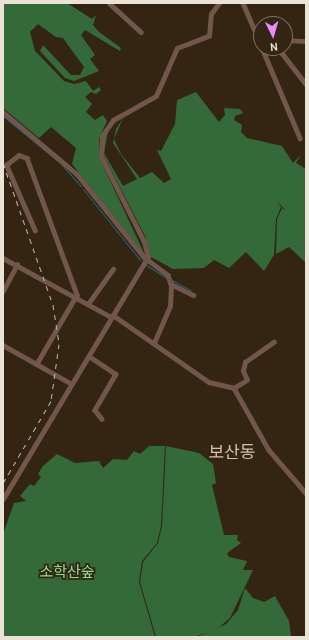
<!DOCTYPE html>
<html>
<head>
<meta charset="utf-8">
<style>
  body { margin:0 }
  #map { position:relative; width:309px; height:640px; overflow:hidden; background:#332512; font-family:Cabin,"Noto Sans KR",sans-serif }
  div>[style] { position:absolute }
  .forest>* { inset:0; background:#34693a }
  .stream>* { height:1px; margin:-0.5px; padding:0 0.5px; transform-origin:0.5px; border-radius:0.5px; background:#1c6879 }
  .minor>* { height:4.5px; margin:-2.25px; padding:0 2.25px; transform-origin:2.25px; border-radius:2.25px; background:#72554b }
  .rail>* { height:1px; margin-top:-0.5px; transform-origin:0; background:repeating-linear-gradient(90deg,#c2b8aa 0 5px,transparent 0 10px) }
  span { translate:-50% -50%; white-space:nowrap; text-align:center; line-height:1.15; -webkit-text-stroke:3.5px #332512; paint-order:stroke }
  .park-label { font-size:15px; color:#90dd96 }
  .quarter-label { font-size:17px; color:#d2c0a8 }
  .frame { position:absolute; inset:0; border:4px solid #ece3d7; pointer-events:none }
  .north { position:absolute; left:253px; top:16px; width:40px; height:40px; box-sizing:border-box; background:#332512; border:1px solid #7d7161; border-radius:50%; rotate:175deg; font-size:11px; font-weight:700; line-height:16px; text-align:center; color:#ece3d7 }
  .north::after { content:''; display:block; margin:auto; width:14px; height:18px; background:#e98dfd; clip-path:polygon(50% 0,100% 100%,50% 72%,0 100%) }
</style>
</head>
<body>
<div id="map">
  <div class="forest">
    <div style="clip-path:polygon(3px 3px,67px 3px,92px 19px,96px 15px,93px 25px,99px 32px,121px 48px,120px 51px,85px 30px,81px 35px,95px 55px,90px 59px,99px 71px,74px 81px,65px 78px,40px 51px,43px 45px,71px 75px,80px 75px,84px 67px,63px 38px,56px 37px,38px 24px,30px 32px,35px 51px,64px 81px,74px 84px,86px 81px,93px 91px,99px 87px,101px 90px,96px 94px,91px 92px,85px 97px,92px 104px,86px 112px,95px 120px,103px 115px,107px 121px,99px 139px,100px 159px,145px 255px,72px 164px,76px 148px,51px 127px,39px 138px,3px 108px)"></div>
    <div style="clip-path:polygon(196px 92px,219px 122px,225px 115px,224px 108px,240px 109px,243px 113px,235px 116px,234px 120px,242px 125px,241px 132px,247px 138px,282px 146px,293px 163px,301px 155px,296px 163px,306px 169px,306px 263px,289px 247px,276px 254px,277px 219px,282px 208px,286px 211px,276px 200px,281px 207px,276px 219px,274px 255px,264px 271px,246px 252px,229px 268px,214px 260px,204px 268px,173px 269px,151px 257px,145px 236px,103px 154px,103px 139px,108px 132px,104px 153px,123px 186px,137px 179px,113px 143px,116px 129px,123px 118px,114px 139px,121px 154px,140px 178px,152px 172px,164px 183px,171px 179px,157px 150px,161px 151px,175px 124px,177px 100px)"></div>
    <div style="clip-path:polygon(149px 446px,165px 446px,161px 526px,157px 543px,142px 561px,139px 582px,155px 637px,3px 637px,3px 534px,14px 503px,26px 501px,20px 496px,30px 484px,34px 486px,41px 477px,38px 474px,43px 466px,57px 454px,75px 463px,99px 461px,103px 468px,113px 459px,127px 460px,134px 451px,140px 454px)"></div>
    <div style="clip-path:polygon(166px 446px,199px 453px,213px 464px,216px 483px,212px 485px,224px 535px,238px 535px,237px 540px,241px 543px,227px 553px,229px 557px,247px 561px,243px 570px,253px 570px,230px 618px,217px 629px,194px 637px,156px 637px,140px 582px,143px 562px,158px 543px,162px 526px)"></div>
    <div style="clip-path:polygon(245px 588px,253px 598px,264px 602px,275px 596px,289px 621px,291px 637px,197px 637px,226px 624px,238px 610px)"></div>
  </div>
  <div class="stream">
    <div style="left:3px;top:116px;width:72px;rotate:39.4deg"></div>
    <div style="left:61px;top:164px;width:30px;rotate:48deg"></div>
    <div style="left:83px;top:189px;width:91px;rotate:51.2deg"></div>
    <div style="left:146px;top:265px;width:25px;rotate:32deg"></div>
    <div style="left:172px;top:280px;width:21px;rotate:29deg"></div>
  </div>
  <div class="minor">
    <div style="left:109px;top:3px;width:43px;rotate:42.2deg"></div>
    <div style="left:243px;top:3px;width:46px;rotate:66.8deg"></div>
    <div style="left:285px;top:40px;width:21px;rotate:3deg"></div>
    <div style="left:262px;top:48px;width:98px;rotate:67.1deg"></div>
    <div style="left:278px;top:48px;width:46px;rotate:52.1deg"></div>
    <div style="left:3px;top:112px;width:97px;rotate:40deg"></div>
    <div style="left:77px;top:174px;width:107px;rotate:51.1deg"></div>
    <div style="left:144px;top:257px;width:30px;rotate:37deg"></div>
    <div style="left:168px;top:275px;width:9px;rotate:72deg"></div>
    <div style="left:35px;top:231px;width:72px;rotate:-113.7deg"></div>
    <div style="left:6px;top:165px;width:16px;rotate:-38deg"></div>
    <div style="left:19px;top:155px;width:9px;rotate:21deg"></div>
    <div style="left:27px;top:158px;width:146px;rotate:69.9deg"></div>
    <div style="left:77px;top:295px;width:80px;rotate:120.1deg"></div>
    <div style="left:3px;top:258px;width:123px;rotate:28.6deg"></div>
    <div style="left:3px;top:291px;width:30px;rotate:-62deg"></div>
    <div style="left:88px;top:304px;width:43px;rotate:-54.5deg"></div>
    <div style="left:113px;top:315px;width:117px;rotate:34.9deg"></div>
    <div style="left:209px;top:382px;width:26px;rotate:13deg"></div>
    <div style="left:234px;top:388px;width:71px;rotate:60.6deg"></div>
    <div style="left:269px;top:450px;width:57px;rotate:49.3deg"></div>
    <div style="left:154px;top:343px;width:40px;rotate:-66.6deg"></div>
    <div style="left:170px;top:306px;width:22px;rotate:-87deg"></div>
    <div style="left:171px;top:284px;width:25px;rotate:26deg"></div>
    <div style="left:3px;top:345px;width:79px;rotate:29.5deg"></div>
    <div style="left:89px;top:356px;width:32px;rotate:34deg"></div>
    <div style="left:116px;top:374px;width:42px;rotate:120.3deg"></div>
    <div style="left:95px;top:410px;width:11px;rotate:52deg"></div>
    <div style="left:234px;top:388px;width:15px;rotate:-32deg"></div>
    <div style="left:247px;top:380px;width:10px;rotate:-114deg"></div>
    <div style="left:243px;top:371px;width:9px;rotate:-77deg"></div>
    <div style="left:245px;top:362px;width:35px;rotate:-35deg"></div>
    <div style="left:3px;top:499px;width:282px;rotate:-59.1deg"></div>
    <div style="left:148px;top:257px;width:16px;rotate:-105deg"></div>
    <div style="left:144px;top:242px;width:95px;rotate:-116.8deg"></div>
    <div style="left:101px;top:157px;width:21px;rotate:-87deg"></div>
    <div style="left:102px;top:136px;width:19px;rotate:-55deg"></div>
    <div style="left:113px;top:120px;width:49px;rotate:-29.2deg"></div>
    <div style="left:156px;top:96px;width:52px;rotate:-66.4deg"></div>
    <div style="left:177px;top:48px;width:34px;rotate:-21deg"></div>
    <div style="left:209px;top:36px;width:22px;rotate:-85deg"></div>
    <div style="left:211px;top:14px;width:14px;rotate:-54deg"></div>
  </div>
  <div class="rail">
    <div style="left:3px;top:163px;width:151px;rotate:70.6deg"></div>
    <div style="left:53px;top:305px;width:39px;rotate:81deg"></div>
    <div style="left:59px;top:344px;width:58px;rotate:98deg"></div>
    <div style="left:51px;top:401px;width:95px;rotate:120.3deg"></div>
  </div>
  <div class="park-label">
    <span style="left:67px;top:573px">소학산숲</span>
  </div>
  <div class="quarter-label">
    <span style="left:232px;top:453px">보산동</span>
  </div>
  <div class="frame"></div>
  <div class="north">N</div>
</div>
</body>
</html>
